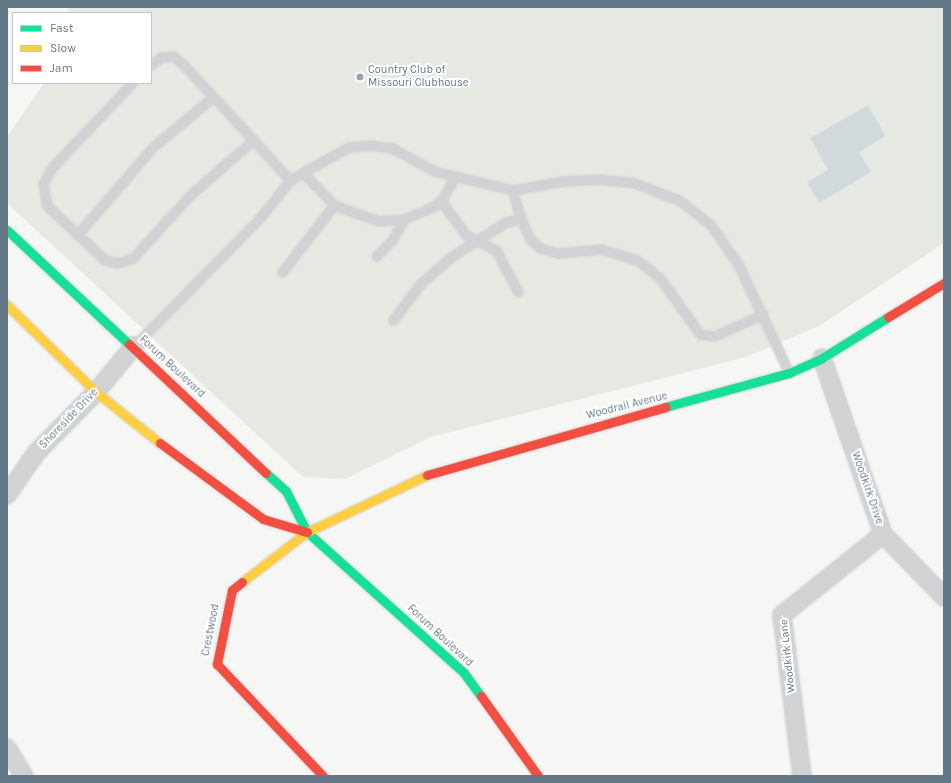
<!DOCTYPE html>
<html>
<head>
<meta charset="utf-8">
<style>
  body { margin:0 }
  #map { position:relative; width:951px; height:783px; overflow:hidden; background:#f6f6f4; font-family:Karla,sans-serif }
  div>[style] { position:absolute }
  .green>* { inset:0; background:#e6e9e2 }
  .water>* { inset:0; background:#d1d9dc }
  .roads { filter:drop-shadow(0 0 1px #d1d3d4) drop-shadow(0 0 1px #d1d3d4) }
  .lane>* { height:9px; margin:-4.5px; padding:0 4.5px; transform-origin:4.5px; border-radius:4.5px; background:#d1d2d3 }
  .street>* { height:18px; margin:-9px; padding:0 9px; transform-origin:9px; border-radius:9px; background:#d1d2d3 }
  .fast>* { height:9px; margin:-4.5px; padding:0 4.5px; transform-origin:4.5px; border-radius:4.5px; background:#16e098 }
  .slow>* { height:9px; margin:-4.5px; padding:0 4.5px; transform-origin:4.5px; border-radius:4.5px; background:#ffcf43 }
  .jam>* { height:9px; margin:-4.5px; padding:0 4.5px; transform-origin:4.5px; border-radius:4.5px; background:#f24e42 }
  .dots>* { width:11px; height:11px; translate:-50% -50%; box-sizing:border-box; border:2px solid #fff; border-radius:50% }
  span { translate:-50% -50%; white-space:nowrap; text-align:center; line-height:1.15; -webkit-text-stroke:4px #fff; paint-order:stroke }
  .poi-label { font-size:11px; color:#637787 }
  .left { translate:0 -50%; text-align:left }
  .street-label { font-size:11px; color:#637787 }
  .frame { position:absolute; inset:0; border:8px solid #637787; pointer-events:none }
  .legend { position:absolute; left:12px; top:12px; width:140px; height:72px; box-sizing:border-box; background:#fff; border:1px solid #c1c9cf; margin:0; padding:5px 7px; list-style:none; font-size:12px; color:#637787 }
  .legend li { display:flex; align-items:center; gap:8px; height:20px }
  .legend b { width:20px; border:1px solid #c1c9cf }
</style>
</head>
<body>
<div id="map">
  <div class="green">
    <div style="clip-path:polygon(69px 7px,944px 7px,944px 243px,819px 326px,746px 357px,431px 437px,345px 479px,303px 477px,7px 203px,7px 137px,44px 83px,151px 83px,151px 13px,67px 13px)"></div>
  </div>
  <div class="water">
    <div style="clip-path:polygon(868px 105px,886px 136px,859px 152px,871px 172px,819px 203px,807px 182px,828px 170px,810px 138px)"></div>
  </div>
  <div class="roads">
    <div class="lane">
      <div style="left:151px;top:65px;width:13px;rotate:-39deg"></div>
      <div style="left:161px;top:57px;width:12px;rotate:-5deg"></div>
      <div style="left:173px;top:56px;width:13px;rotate:39deg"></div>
      <div style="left:183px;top:64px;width:158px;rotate:47.3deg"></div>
      <div style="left:132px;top:83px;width:115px;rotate:133.6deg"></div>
      <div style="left:53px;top:166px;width:20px;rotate:120deg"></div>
      <div style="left:43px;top:183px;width:23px;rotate:80deg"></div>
      <div style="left:47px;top:206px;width:79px;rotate:43deg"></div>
      <div style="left:105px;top:260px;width:13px;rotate:13deg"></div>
      <div style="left:118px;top:263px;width:16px;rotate:-18deg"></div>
      <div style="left:133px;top:258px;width:85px;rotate:-47.9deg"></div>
      <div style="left:190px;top:195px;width:84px;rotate:-41.1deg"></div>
      <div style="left:303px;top:173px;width:45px;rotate:45.9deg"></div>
      <div style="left:334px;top:205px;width:47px;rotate:20deg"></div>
      <div style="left:378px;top:221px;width:26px;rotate:-4deg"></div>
      <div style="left:404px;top:219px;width:33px;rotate:-23deg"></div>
      <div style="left:434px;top:206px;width:9px;rotate:-36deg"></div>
      <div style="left:441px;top:201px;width:28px;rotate:-60deg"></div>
      <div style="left:512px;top:190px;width:30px;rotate:73deg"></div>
      <div style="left:521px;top:219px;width:22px;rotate:66deg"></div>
      <div style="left:530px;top:239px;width:13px;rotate:42deg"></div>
      <div style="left:540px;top:248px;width:19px;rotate:16deg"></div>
      <div style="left:558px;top:253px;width:43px;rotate:-5.3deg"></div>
      <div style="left:601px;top:249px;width:38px;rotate:17deg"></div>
      <div style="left:637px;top:260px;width:28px;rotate:38deg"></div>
      <div style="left:659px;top:277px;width:70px;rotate:54.3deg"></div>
      <div style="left:700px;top:334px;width:14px;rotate:8deg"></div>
      <div style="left:714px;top:336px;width:54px;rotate:-24.2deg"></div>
      <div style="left:441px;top:201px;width:42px;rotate:53.7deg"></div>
      <div style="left:466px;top:235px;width:34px;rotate:27deg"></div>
      <div style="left:496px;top:250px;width:47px;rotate:62.4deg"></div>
      <div style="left:77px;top:235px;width:116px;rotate:-49.2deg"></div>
      <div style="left:153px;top:147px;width:78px;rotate:-39.8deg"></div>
      <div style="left:376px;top:256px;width:23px;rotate:-45deg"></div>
      <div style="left:392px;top:240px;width:24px;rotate:-60deg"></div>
      <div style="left:282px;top:272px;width:85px;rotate:-52.2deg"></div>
      <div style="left:393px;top:320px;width:46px;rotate:-52.9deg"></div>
      <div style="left:421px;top:283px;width:41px;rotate:-41.1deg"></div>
      <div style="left:452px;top:256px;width:64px;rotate:-32.2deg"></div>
      <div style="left:506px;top:222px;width:15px;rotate:-11deg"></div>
      <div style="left:134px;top:346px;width:178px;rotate:-45.5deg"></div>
      <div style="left:259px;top:219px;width:50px;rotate:-51.5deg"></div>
      <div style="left:290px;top:180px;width:67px;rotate:-29.6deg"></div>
      <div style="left:348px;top:147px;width:23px;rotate:-5deg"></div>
      <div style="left:371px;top:145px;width:21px;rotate:8deg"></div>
      <div style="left:392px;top:148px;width:48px;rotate:28.7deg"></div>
      <div style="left:434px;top:171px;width:80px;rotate:13.7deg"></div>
      <div style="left:512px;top:190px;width:52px;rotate:-10deg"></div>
      <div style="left:563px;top:181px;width:35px;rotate:-3deg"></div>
      <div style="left:598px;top:179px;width:36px;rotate:6deg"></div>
      <div style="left:634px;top:183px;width:48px;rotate:20.7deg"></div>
      <div style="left:679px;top:200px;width:39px;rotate:38deg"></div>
      <div style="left:710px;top:224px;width:49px;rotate:55deg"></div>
      <div style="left:738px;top:264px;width:120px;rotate:64.9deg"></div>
    </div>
    <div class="street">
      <div style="left:822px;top:358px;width:186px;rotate:70.9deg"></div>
      <div style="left:883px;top:534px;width:88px;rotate:45.9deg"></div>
      <div style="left:7px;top:495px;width:51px;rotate:-55.4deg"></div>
      <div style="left:36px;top:453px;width:86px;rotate:-45.5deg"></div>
      <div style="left:96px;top:392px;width:60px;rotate:-50.4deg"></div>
      <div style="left:7px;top:748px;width:33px;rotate:59deg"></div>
      <div style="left:802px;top:776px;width:162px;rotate:-97.1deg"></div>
      <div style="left:782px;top:615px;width:129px;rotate:-38.7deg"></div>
    </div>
    <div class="fast">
      <div style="left:7px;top:230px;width:167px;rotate:43.1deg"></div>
      <div style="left:665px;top:407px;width:129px;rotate:-15.3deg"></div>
      <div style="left:789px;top:373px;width:36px;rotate:-24deg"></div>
      <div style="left:822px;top:358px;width:78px;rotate:-31.8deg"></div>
      <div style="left:266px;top:473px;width:27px;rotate:42deg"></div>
      <div style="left:286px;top:491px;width:46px;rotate:62.9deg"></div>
      <div style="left:307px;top:532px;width:211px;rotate:41.9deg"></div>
      <div style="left:464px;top:673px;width:29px;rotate:54deg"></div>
    </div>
    <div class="slow">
      <div style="left:7px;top:305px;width:124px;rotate:44.3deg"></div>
      <div style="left:96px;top:392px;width:82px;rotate:38.6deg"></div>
      <div style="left:242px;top:582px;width:82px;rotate:-37.6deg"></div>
      <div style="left:307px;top:532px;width:133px;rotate:-25.4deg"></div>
    </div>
    <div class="jam">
      <div style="left:888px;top:317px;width:66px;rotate:-31.3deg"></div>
      <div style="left:129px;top:344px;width:188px;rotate:43.3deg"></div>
      <div style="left:160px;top:443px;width:128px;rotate:36.4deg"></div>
      <div style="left:263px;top:519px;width:46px;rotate:16.5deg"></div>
      <div style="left:427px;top:475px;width:248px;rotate:-15.9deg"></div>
      <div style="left:242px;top:582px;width:13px;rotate:141deg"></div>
      <div style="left:232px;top:590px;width:76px;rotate:101.5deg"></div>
      <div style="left:217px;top:664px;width:154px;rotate:46.6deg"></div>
      <div style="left:481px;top:696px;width:98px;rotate:54.5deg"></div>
    </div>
  </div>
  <div class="dots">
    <div style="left:360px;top:77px;background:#96a3ad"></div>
  </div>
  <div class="poi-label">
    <span class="left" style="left:368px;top:77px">Country Club of<br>Missouri Clubhouse</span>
  </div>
  <div class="street-label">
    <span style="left:172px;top:367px;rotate:43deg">Forum Boulevard</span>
    <span style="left:627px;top:406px;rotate:-14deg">Woodrail Avenue</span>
    <span style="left:69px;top:419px;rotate:-46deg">Shoreside Drive</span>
    <span style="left:867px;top:488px;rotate:71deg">Woodkirk Drive</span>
    <span style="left:211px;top:630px;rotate:-79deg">Crestwood</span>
    <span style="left:440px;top:636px;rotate:43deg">Forum Boulevard</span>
    <span style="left:788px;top:656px;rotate:-96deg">Woodkirk Lane</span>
  </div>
  <div class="frame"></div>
  <ul class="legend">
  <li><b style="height:5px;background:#16e098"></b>Fast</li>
  <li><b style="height:5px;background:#ffcf43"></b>Slow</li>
  <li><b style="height:5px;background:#f24e42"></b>Jam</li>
  </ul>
</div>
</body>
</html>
